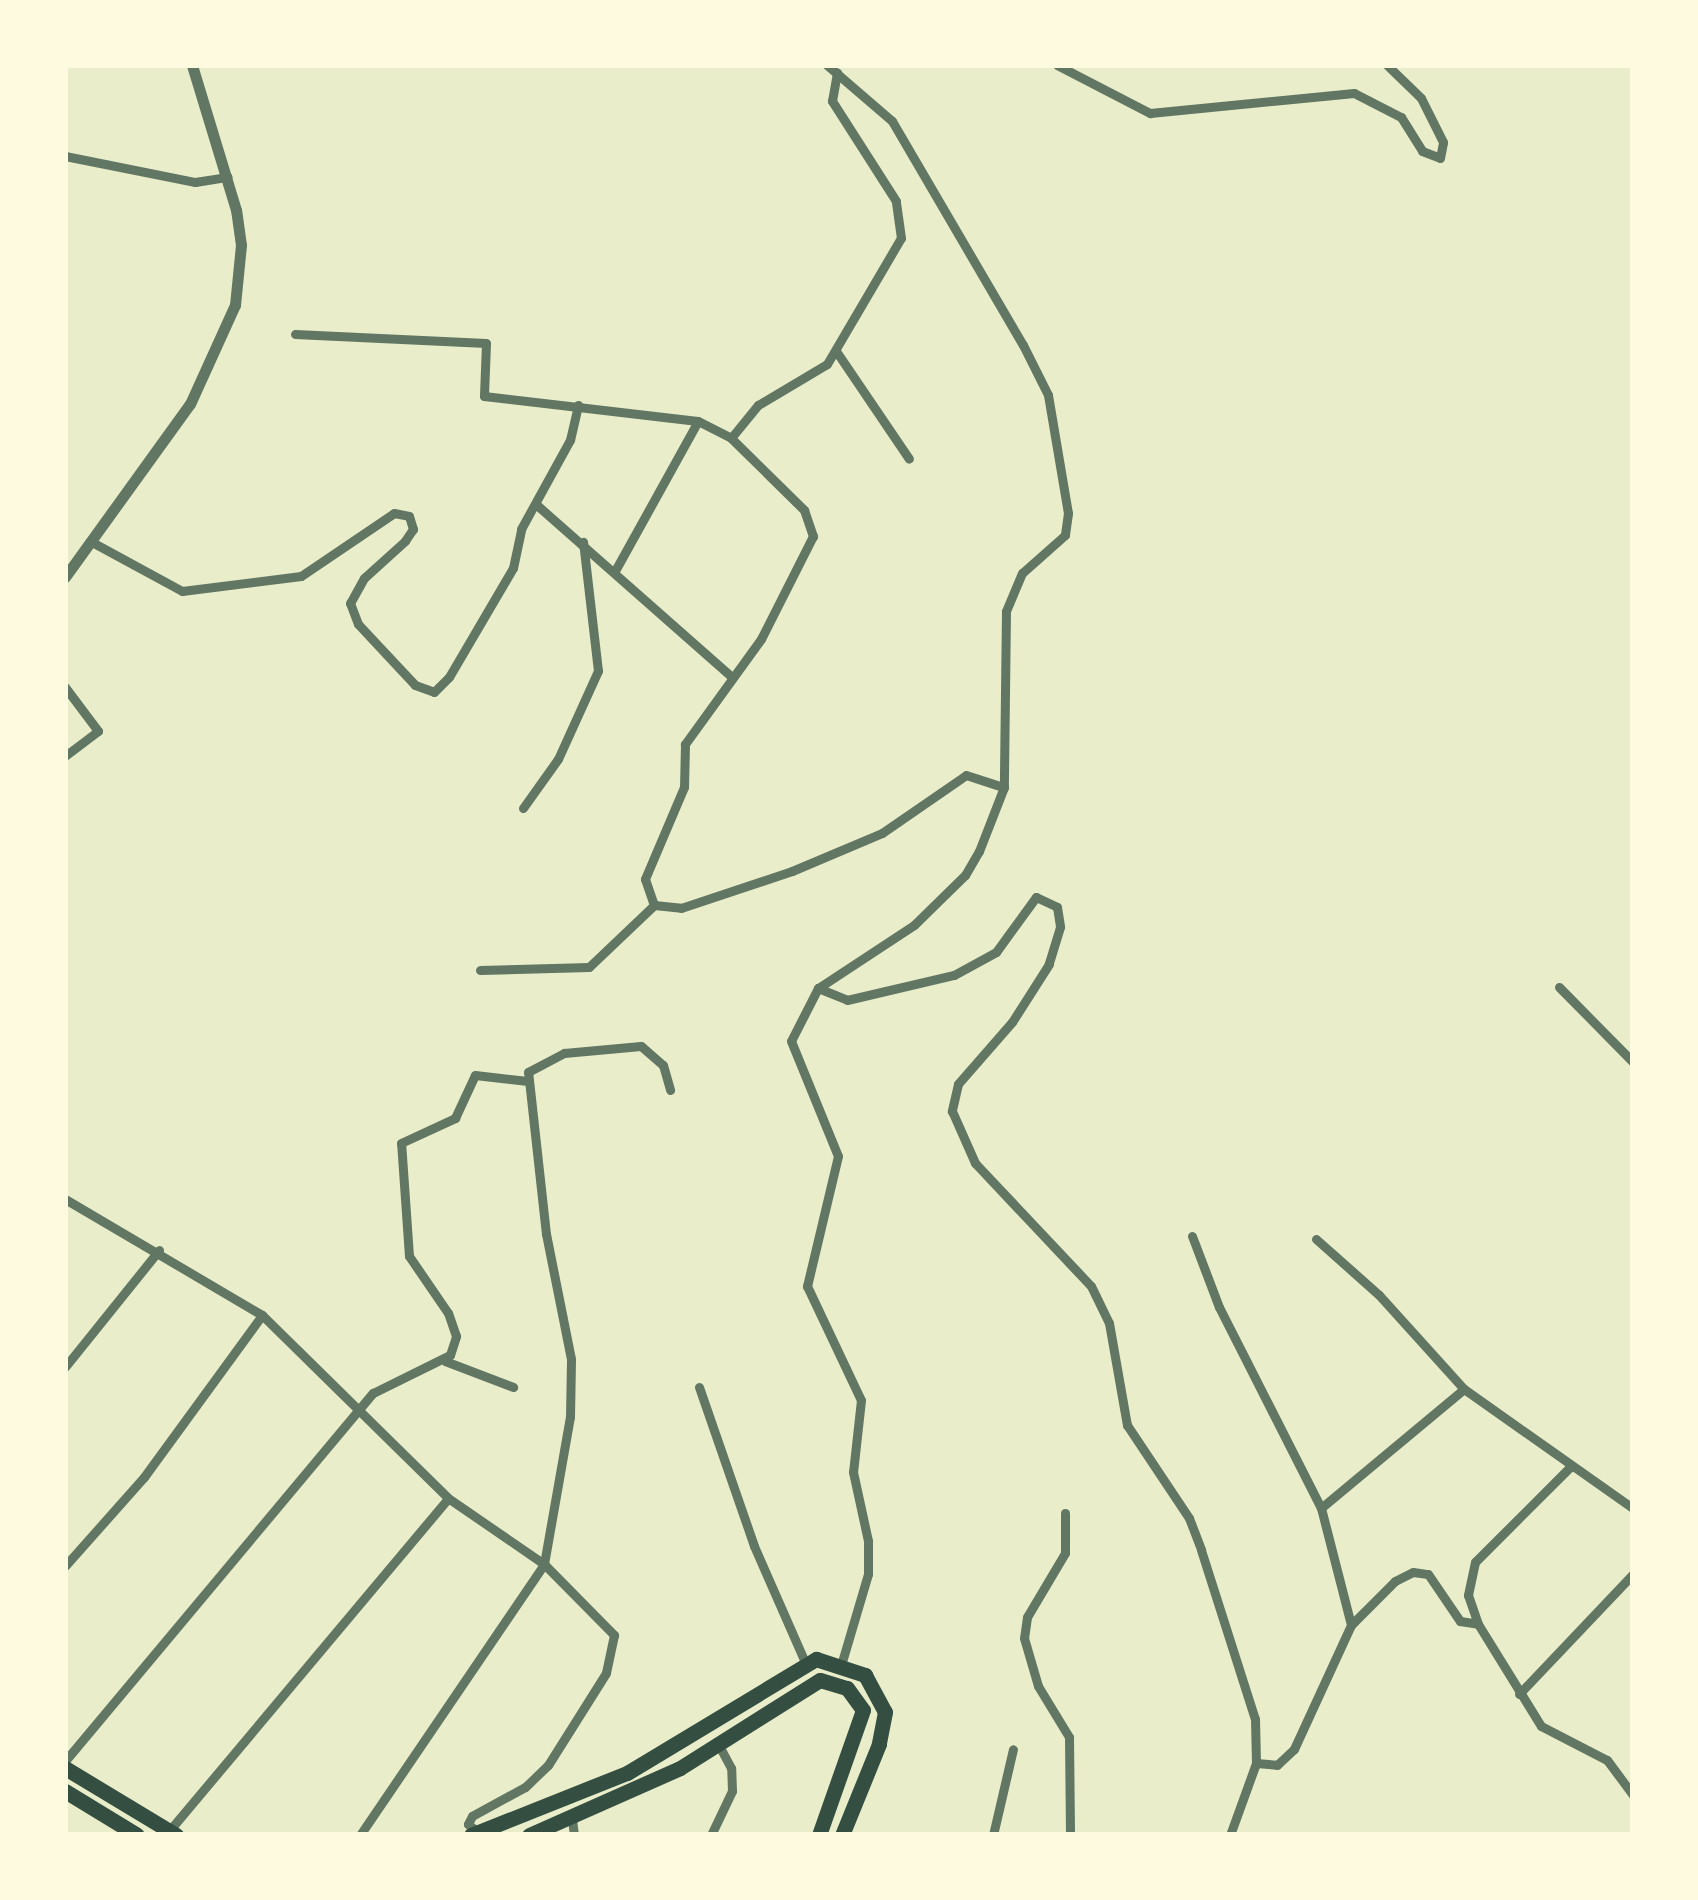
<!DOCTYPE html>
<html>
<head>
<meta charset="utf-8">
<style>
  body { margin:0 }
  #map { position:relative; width:1698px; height:1900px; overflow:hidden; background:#e9edc9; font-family:Roboto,sans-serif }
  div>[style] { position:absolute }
  .minor>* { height:9px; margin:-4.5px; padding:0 4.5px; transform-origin:4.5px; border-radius:4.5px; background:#617663 }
  .tertiary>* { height:11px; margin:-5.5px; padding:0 5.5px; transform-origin:5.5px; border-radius:5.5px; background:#617663 }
  .primary>* { height:15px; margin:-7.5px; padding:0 7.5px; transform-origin:7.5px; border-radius:7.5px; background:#344e41 }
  span { translate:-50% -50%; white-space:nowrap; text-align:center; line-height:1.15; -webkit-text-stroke:8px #fefae0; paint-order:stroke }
  .frame { position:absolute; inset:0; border:68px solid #fefae0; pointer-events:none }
</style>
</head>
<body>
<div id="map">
  <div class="minor">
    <div style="left:827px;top:65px;width:86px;rotate:40.7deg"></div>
    <div style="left:892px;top:121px;width:259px;rotate:59.7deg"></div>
    <div style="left:1023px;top:345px;width:56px;rotate:63.4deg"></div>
    <div style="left:1048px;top:395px;width:120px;rotate:80.4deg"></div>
    <div style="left:1068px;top:513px;width:22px;rotate:98deg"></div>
    <div style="left:1065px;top:535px;width:57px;rotate:138.5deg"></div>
    <div style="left:1022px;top:573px;width:41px;rotate:112.8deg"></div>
    <div style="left:1006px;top:611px;width:176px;rotate:90.7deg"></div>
    <div style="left:1004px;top:787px;width:69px;rotate:111.3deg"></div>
    <div style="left:979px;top:851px;width:28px;rotate:120deg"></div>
    <div style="left:965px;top:875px;width:71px;rotate:135.6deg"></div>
    <div style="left:914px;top:925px;width:115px;rotate:146.7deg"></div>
    <div style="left:818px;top:988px;width:59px;rotate:117deg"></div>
    <div style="left:791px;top:1041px;width:124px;rotate:67.8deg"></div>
    <div style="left:838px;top:1156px;width:134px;rotate:103.4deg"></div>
    <div style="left:807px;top:1286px;width:126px;rotate:64.7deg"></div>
    <div style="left:861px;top:1400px;width:72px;rotate:96.3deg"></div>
    <div style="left:853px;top:1472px;width:71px;rotate:77.7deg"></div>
    <div style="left:868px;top:1541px;width:33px;rotate:90deg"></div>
    <div style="left:868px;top:1574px;width:92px;rotate:106.5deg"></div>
    <div style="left:1057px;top:65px;width:105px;rotate:27.3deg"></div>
    <div style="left:1150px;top:113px;width:205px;rotate:-5.6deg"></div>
    <div style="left:1354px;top:93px;width:53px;rotate:27.1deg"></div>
    <div style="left:1401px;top:117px;width:40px;rotate:58deg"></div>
    <div style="left:1422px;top:151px;width:19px;rotate:21deg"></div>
    <div style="left:1440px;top:158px;width:16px;rotate:-79deg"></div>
    <div style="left:1443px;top:142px;width:49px;rotate:-116.6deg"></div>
    <div style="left:1421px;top:98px;width:47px;rotate:-135.9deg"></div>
    <div style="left:65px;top:156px;width:133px;rotate:11.3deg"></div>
    <div style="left:195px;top:182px;width:33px;rotate:-9deg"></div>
    <div style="left:295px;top:334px;width:191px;rotate:2.7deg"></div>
    <div style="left:486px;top:343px;width:53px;rotate:92.2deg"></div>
    <div style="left:484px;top:396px;width:215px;rotate:6.7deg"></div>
    <div style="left:698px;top:421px;width:37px;rotate:27deg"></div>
    <div style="left:731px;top:438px;width:103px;rotate:44.6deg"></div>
    <div style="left:804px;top:510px;width:28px;rotate:71deg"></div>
    <div style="left:813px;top:536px;width:115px;rotate:116.8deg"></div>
    <div style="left:761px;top:639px;width:130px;rotate:125.9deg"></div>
    <div style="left:685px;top:744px;width:43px;rotate:91.3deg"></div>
    <div style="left:684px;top:787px;width:100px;rotate:113deg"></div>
    <div style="left:645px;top:879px;width:28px;rotate:71deg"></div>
    <div style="left:654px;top:905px;width:27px;rotate:6deg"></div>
    <div style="left:681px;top:908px;width:117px;rotate:-18.4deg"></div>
    <div style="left:792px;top:871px;width:98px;rotate:-22.9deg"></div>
    <div style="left:882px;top:833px;width:102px;rotate:-34.6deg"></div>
    <div style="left:966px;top:775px;width:40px;rotate:18deg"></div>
    <div style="left:836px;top:351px;width:130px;rotate:55.9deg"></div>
    <div style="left:731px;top:438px;width:43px;rotate:-50.7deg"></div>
    <div style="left:758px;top:405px;width:80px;rotate:-30.7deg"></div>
    <div style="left:827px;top:364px;width:146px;rotate:-59.6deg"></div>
    <div style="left:901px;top:238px;width:37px;rotate:-98deg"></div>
    <div style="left:896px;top:201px;width:119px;rotate:-122.6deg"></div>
    <div style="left:832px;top:101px;width:29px;rotate:-80deg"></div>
    <div style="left:538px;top:506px;width:259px;rotate:41.4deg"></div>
    <div style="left:90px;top:541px;width:105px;rotate:28.5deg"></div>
    <div style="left:182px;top:591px;width:120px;rotate:-7.2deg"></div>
    <div style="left:301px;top:576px;width:112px;rotate:-34.1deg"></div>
    <div style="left:394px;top:513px;width:15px;rotate:11deg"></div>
    <div style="left:409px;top:516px;width:14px;rotate:73deg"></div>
    <div style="left:413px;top:529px;width:14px;rotate:124deg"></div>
    <div style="left:405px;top:541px;width:55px;rotate:137.9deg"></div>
    <div style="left:364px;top:578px;width:29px;rotate:119deg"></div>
    <div style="left:350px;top:603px;width:22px;rotate:69deg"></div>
    <div style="left:358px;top:624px;width:83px;rotate:46.9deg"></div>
    <div style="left:415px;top:685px;width:20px;rotate:20deg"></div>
    <div style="left:434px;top:692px;width:21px;rotate:-45deg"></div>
    <div style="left:449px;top:677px;width:126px;rotate:-59.6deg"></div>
    <div style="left:513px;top:568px;width:40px;rotate:-78deg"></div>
    <div style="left:521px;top:529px;width:102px;rotate:-61.2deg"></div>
    <div style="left:570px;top:440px;width:36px;rotate:-77deg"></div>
    <div style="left:616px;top:569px;width:169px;rotate:-61deg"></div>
    <div style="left:65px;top:687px;width:55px;rotate:53.1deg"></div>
    <div style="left:98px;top:731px;width:41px;rotate:142.9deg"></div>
    <div style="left:523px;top:808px;width:60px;rotate:-54.5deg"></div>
    <div style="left:558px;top:759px;width:97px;rotate:-65.6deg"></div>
    <div style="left:598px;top:671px;width:130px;rotate:-96.6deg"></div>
    <div style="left:480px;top:970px;width:109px;rotate:-1.6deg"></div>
    <div style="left:589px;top:967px;width:90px;rotate:-43.6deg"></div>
    <div style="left:1559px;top:987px;width:105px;rotate:45.4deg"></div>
    <div style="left:818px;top:988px;width:31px;rotate:22deg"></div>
    <div style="left:847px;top:1000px;width:110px;rotate:-13.2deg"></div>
    <div style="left:954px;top:975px;width:48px;rotate:-28.7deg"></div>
    <div style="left:996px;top:952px;width:68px;rotate:-54deg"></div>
    <div style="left:1036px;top:897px;width:23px;rotate:25deg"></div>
    <div style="left:1057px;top:907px;width:20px;rotate:81deg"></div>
    <div style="left:1060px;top:927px;width:39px;rotate:107deg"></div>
    <div style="left:1049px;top:964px;width:69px;rotate:122.5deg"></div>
    <div style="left:1012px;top:1022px;width:82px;rotate:131.1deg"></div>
    <div style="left:958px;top:1084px;width:28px;rotate:103deg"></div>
    <div style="left:952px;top:1111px;width:57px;rotate:66.1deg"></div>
    <div style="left:975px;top:1163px;width:169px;rotate:46.7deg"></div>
    <div style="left:1091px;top:1286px;width:41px;rotate:64.1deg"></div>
    <div style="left:1109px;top:1323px;width:104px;rotate:80deg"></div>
    <div style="left:1127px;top:1425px;width:112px;rotate:56.3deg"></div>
    <div style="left:1189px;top:1518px;width:34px;rotate:69deg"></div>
    <div style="left:1201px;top:1550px;width:177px;rotate:72.3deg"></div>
    <div style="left:1255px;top:1719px;width:44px;rotate:88.7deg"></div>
    <div style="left:65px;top:1199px;width:229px;rotate:30.5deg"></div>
    <div style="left:262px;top:1315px;width:261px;rotate:44.5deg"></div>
    <div style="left:448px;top:1498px;width:116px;rotate:34.5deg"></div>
    <div style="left:544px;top:1564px;width:100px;rotate:45.4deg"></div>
    <div style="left:614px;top:1635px;width:39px;rotate:102deg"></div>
    <div style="left:606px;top:1673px;width:109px;rotate:122.2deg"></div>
    <div style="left:548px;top:1765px;width:32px;rotate:136deg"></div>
    <div style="left:525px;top:1787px;width:60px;rotate:151.3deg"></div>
    <div style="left:472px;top:1816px;width:9px;rotate:117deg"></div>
    <div style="left:468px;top:1824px;width:13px;rotate:39deg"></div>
    <div style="left:1192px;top:1236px;width:76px;rotate:69.2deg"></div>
    <div style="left:1219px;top:1307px;width:225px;rotate:63.1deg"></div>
    <div style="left:1321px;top:1508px;width:121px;rotate:75.6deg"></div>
    <div style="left:1316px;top:1239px;width:84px;rotate:41.6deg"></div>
    <div style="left:1379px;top:1295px;width:127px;rotate:47.9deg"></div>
    <div style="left:1464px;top:1389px;width:207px;rotate:35.2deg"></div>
    <div style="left:445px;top:1361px;width:73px;rotate:20.9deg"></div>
    <div style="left:65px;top:1367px;width:150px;rotate:-51.2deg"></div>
    <div style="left:699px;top:1387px;width:168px;rotate:70.9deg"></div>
    <div style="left:754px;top:1546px;width:127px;rotate:66.3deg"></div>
    <div style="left:1570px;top:1467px;width:134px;rotate:135deg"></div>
    <div style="left:1475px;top:1562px;width:34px;rotate:102deg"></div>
    <div style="left:1468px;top:1595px;width:31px;rotate:71deg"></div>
    <div style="left:1478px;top:1624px;width:120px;rotate:58.3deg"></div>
    <div style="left:1541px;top:1726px;width:74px;rotate:27.3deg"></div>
    <div style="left:1607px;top:1760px;width:44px;rotate:53.4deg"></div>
    <div style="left:1321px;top:1508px;width:186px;rotate:-39.8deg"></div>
    <div style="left:1065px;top:1513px;width:40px;rotate:90deg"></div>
    <div style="left:1065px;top:1553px;width:74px;rotate:120.7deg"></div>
    <div style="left:1027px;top:1617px;width:21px;rotate:98deg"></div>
    <div style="left:1024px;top:1638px;width:50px;rotate:73.7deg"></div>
    <div style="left:1038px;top:1686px;width:60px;rotate:58.7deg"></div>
    <div style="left:1069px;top:1737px;width:98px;rotate:89.4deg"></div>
    <div style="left:65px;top:1566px;width:119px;rotate:-48.4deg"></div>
    <div style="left:144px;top:1477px;width:200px;rotate:-53.9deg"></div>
    <div style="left:1519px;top:1694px;width:166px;rotate:-46.5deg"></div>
    <div style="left:65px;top:1761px;width:480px;rotate:-50.1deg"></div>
    <div style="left:373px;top:1393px;width:86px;rotate:-26.3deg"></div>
    <div style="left:450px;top:1355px;width:20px;rotate:-72deg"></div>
    <div style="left:456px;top:1336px;width:24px;rotate:-109deg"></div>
    <div style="left:448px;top:1313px;width:69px;rotate:-124.4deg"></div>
    <div style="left:409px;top:1256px;width:113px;rotate:-94deg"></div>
    <div style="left:401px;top:1143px;width:60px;rotate:-24.8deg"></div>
    <div style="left:455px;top:1118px;width:47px;rotate:-65.1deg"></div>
    <div style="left:475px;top:1075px;width:53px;rotate:6.5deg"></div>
    <div style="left:572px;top:1819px;width:16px;rotate:83deg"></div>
    <div style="left:169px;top:1831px;width:434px;rotate:-50deg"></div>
    <div style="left:360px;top:1835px;width:328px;rotate:-55.8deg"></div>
    <div style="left:544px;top:1564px;width:149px;rotate:-80deg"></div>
    <div style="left:570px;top:1417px;width:58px;rotate:-89deg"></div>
    <div style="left:571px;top:1359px;width:127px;rotate:-101.3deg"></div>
    <div style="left:546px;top:1234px;width:163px;rotate:-96.3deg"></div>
    <div style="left:528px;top:1072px;width:41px;rotate:-27.8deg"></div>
    <div style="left:564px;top:1053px;width:77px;rotate:-5.2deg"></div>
    <div style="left:641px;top:1046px;width:29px;rotate:41deg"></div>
    <div style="left:663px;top:1065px;width:26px;rotate:74deg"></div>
    <div style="left:711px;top:1835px;width:49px;rotate:-64.5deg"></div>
    <div style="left:732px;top:1791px;width:23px;rotate:-92deg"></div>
    <div style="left:731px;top:1768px;width:26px;rotate:-118deg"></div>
    <div style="left:993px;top:1835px;width:88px;rotate:-76.9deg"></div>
    <div style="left:1230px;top:1835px;width:77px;rotate:-70.1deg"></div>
    <div style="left:1256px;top:1763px;width:21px;rotate:5deg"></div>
    <div style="left:1277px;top:1765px;width:23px;rotate:-43deg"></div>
    <div style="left:1294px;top:1749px;width:136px;rotate:-65.3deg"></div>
    <div style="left:1351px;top:1625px;width:62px;rotate:-45deg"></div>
    <div style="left:1395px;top:1581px;width:20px;rotate:-27deg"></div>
    <div style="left:1413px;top:1572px;width:15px;rotate:8deg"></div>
    <div style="left:1428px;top:1574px;width:57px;rotate:55.8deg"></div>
    <div style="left:1460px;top:1621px;width:18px;rotate:9deg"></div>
  </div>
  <div class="tertiary">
    <div style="left:65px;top:577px;width:213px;rotate:-54.2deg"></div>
    <div style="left:190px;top:404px;width:109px;rotate:-65.6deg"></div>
    <div style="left:235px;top:305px;width:60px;rotate:-84.3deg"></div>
    <div style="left:241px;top:245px;width:35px;rotate:-98deg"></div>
    <div style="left:236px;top:210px;width:152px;rotate:-106.9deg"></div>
  </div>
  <div class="primary">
    <div style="left:65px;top:1768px;width:130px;rotate:31.1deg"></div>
    <div style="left:65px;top:1791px;width:84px;rotate:31.4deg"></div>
    <div style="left:471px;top:1835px;width:168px;rotate:-21.7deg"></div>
    <div style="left:627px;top:1773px;width:221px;rotate:-31.1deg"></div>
    <div style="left:816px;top:1659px;width:52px;rotate:18.1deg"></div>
    <div style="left:865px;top:1675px;width:42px;rotate:61.6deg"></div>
    <div style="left:885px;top:1712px;width:33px;rotate:101deg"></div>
    <div style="left:879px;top:1744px;width:98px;rotate:112.1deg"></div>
    <div style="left:529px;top:1835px;width:165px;rotate:-23.9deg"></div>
    <div style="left:680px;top:1768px;width:165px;rotate:-32.2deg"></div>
    <div style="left:820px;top:1680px;width:28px;rotate:17deg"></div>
    <div style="left:847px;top:1688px;width:27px;rotate:54deg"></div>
    <div style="left:863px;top:1710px;width:133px;rotate:109.4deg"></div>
  </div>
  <div class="frame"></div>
</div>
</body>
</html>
